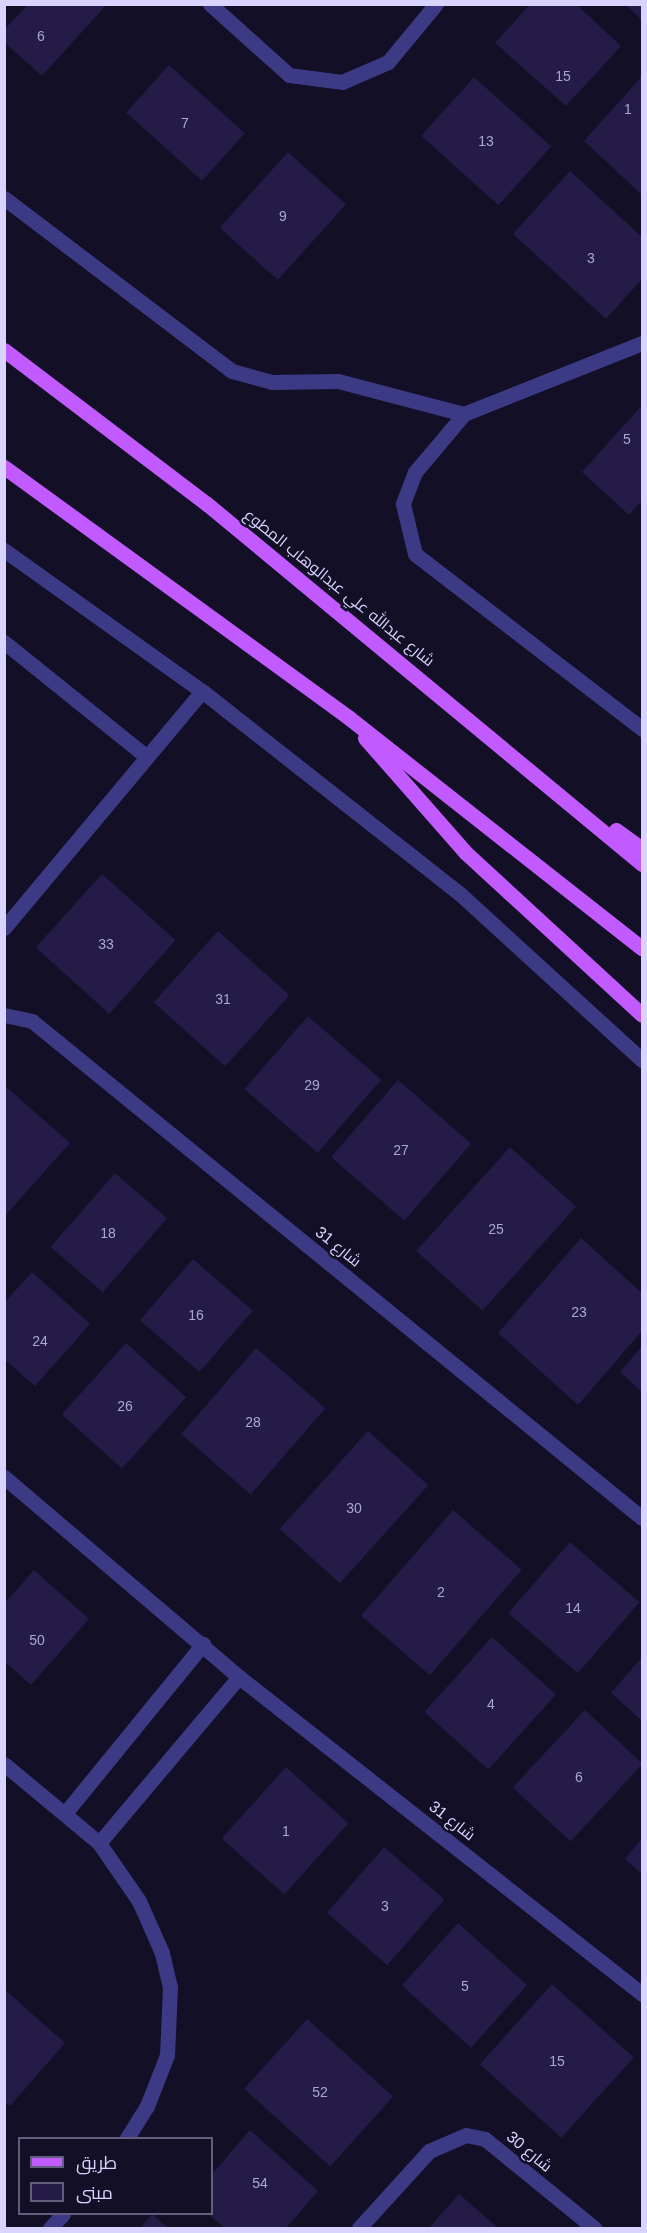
<!DOCTYPE html>
<html>
<head>
<meta charset="utf-8">
<style>
  body { margin:0 }
  #map { position:relative; width:647px; height:2233px; overflow:hidden; background:#130f26; font-family:Arial,Cairo,sans-serif }
  div>[style] { position:absolute }
  .building>* { inset:0; background:#241b47; transform-origin:0 0 }
  .service>* { height:15px; margin:-7.5px; padding:0 7.5px; transform-origin:7.5px; border-radius:7.5px; background:#3d3a85 }
  .minor>* { height:15px; margin:-7.5px; padding:0 7.5px; transform-origin:7.5px; border-radius:7.5px; background:#3d3a85 }
  .primary>* { height:15px; margin:-7.5px; padding:0 7.5px; transform-origin:7.5px; border-radius:7.5px; background:#c25bff }
  span { translate:-50% -50%; white-space:nowrap; text-align:center; line-height:1.15; -webkit-text-stroke:5px #130f26; paint-order:stroke }
  .number-label { font-size:14px; color:#aca6d1 }
  .number-label span { -webkit-text-stroke-width:0 }
  .street-label { font-size:16px; color:#d9d4ff }
  .frame { position:absolute; inset:0; border:6px solid #d9d4ff; pointer-events:none }
  .legend { position:absolute; left:18px; top:2137px; width:195px; height:78px; box-sizing:border-box; background:#130f26; border:2px solid #625e7d; margin:0; padding:8px 10px; list-style:none; font-size:18px; color:#d9d4ff }
  .legend li { display:flex; align-items:center; gap:12px; height:30px }
  .legend b { width:30px; border:2px solid #625e7d }
</style>
</head>
<body>
<div id="map">
  <div class="building">
    <div style="clip-path:polygon(28px 4px,107px 4px,42px 76px,4px 42px,4px 30px)"></div>
    <div style="clip-path:polygon(530px 4px,576px 4px,621px 46px,566px 106px,495px 43px)"></div>
    <div style="clip-path:polygon(625px 4px,642px 4px,642px 20px)"></div>
    <div style="left:169px;top:65px;width:102px;height:64px;rotate:42deg"></div>
    <div style="clip-path:polygon(642px 76px,642px 195px,584px 141px)"></div>
    <div style="left:474px;top:77px;width:104px;height:79px;rotate:42deg"></div>
    <div style="left:288px;top:152px;width:78px;height:102px;rotate:42deg"></div>
    <div style="clip-path:polygon(570px 171px,642px 237px,642px 279px,606px 319px,513px 234px)"></div>
    <div style="clip-path:polygon(642px 405px,642px 501px,629px 515px,582px 472px)"></div>
    <div style="left:102px;top:874px;width:99px;height:99px;rotate:42deg"></div>
    <div style="left:218px;top:931px;width:96px;height:96px;rotate:42deg"></div>
    <div style="left:308px;top:1016px;width:97px;height:97px;rotate:41deg"></div>
    <div style="left:398px;top:1080px;width:97px;height:102px;rotate:41deg"></div>
    <div style="clip-path:polygon(4px 1085px,70px 1143px,4px 1217px)"></div>
    <div style="left:510px;top:1147px;width:89px;height:140px;rotate:42deg"></div>
    <div style="left:115px;top:1173px;width:69px;height:98px;rotate:41deg"></div>
    <div style="clip-path:polygon(581px 1238px,642px 1293px,642px 1331px,578px 1405px,498px 1333px)"></div>
    <div style="left:193px;top:1259px;width:79px;height:81px;rotate:41deg"></div>
    <div style="clip-path:polygon(32px 1272px,90px 1324px,35px 1386px,4px 1359px,4px 1303px)"></div>
    <div style="left:126px;top:1343px;width:81px;height:96px;rotate:42deg"></div>
    <div style="clip-path:polygon(642px 1346px,642px 1392px,620px 1372px)"></div>
    <div style="left:256px;top:1348px;width:92px;height:114px;rotate:41deg"></div>
    <div style="left:368px;top:1431px;width:81px;height:132px;rotate:42deg"></div>
    <div style="left:453px;top:1510px;width:91px;height:140px;rotate:41deg"></div>
    <div style="left:570px;top:1542px;width:92px;height:94px;rotate:41deg"></div>
    <div style="clip-path:polygon(34px 1570px,89px 1619px,31px 1685px,4px 1661px,4px 1604px)"></div>
    <div style="left:492px;top:1637px;width:86px;height:101px;rotate:42deg"></div>
    <div style="clip-path:polygon(642px 1657px,642px 1721px,611px 1693px)"></div>
    <div style="left:585px;top:1710px;width:79px;height:106px;rotate:43deg"></div>
    <div style="left:286px;top:1767px;width:84px;height:96px;rotate:42deg"></div>
    <div style="clip-path:polygon(642px 1838px,642px 1874px,625px 1859px)"></div>
    <div style="left:384px;top:1847px;width:80px;height:87px;rotate:41deg"></div>
    <div style="left:458px;top:1923px;width:93px;height:84px;rotate:42deg"></div>
    <div style="left:552px;top:1984px;width:110px;height:108px;rotate:42deg"></div>
    <div style="clip-path:polygon(4px 1989px,65px 2043px,10px 2106px,4px 2102px)"></div>
    <div style="left:307px;top:2019px;width:116px;height:94px;rotate:42deg"></div>
    <div style="clip-path:polygon(250px 2130px,318px 2191px,286px 2228px,225px 2228px,208px 2214px,212px 2174px)"></div>
    <div style="clip-path:polygon(459px 2194px,498px 2228px,429px 2228px)"></div>
    <div style="clip-path:polygon(152px 2214px,168px 2228px,140px 2228px)"></div>
  </div>
  <div class="service">
    <div style="left:4px;top:198px;width:286px;rotate:37.2deg"></div>
    <div style="left:232px;top:371px;width:41px;rotate:15.4deg"></div>
    <div style="left:272px;top:382px;width:66px;rotate:-0.9deg"></div>
    <div style="left:338px;top:381px;width:130px;rotate:14.7deg"></div>
    <div style="left:642px;top:343px;width:192px;rotate:158.3deg"></div>
    <div style="left:464px;top:414px;width:76px;rotate:130.2deg"></div>
    <div style="left:415px;top:472px;width:34px;rotate:111deg"></div>
    <div style="left:403px;top:504px;width:51px;rotate:76.5deg"></div>
    <div style="left:415px;top:554px;width:287px;rotate:37.6deg"></div>
    <div style="left:4px;top:550px;width:243px;rotate:35.5deg"></div>
    <div style="left:202px;top:691px;width:327px;rotate:38.2deg"></div>
    <div style="left:459px;top:893px;width:248px;rotate:42.4deg"></div>
    <div style="left:4px;top:642px;width:182px;rotate:38.8deg"></div>
    <div style="left:4px;top:928px;width:309px;rotate:-50.1deg"></div>
  </div>
  <div class="minor">
    <div style="left:210px;top:4px;width:106px;rotate:41.9deg"></div>
    <div style="left:289px;top:75px;width:53px;rotate:7.5deg"></div>
    <div style="left:342px;top:82px;width:50px;rotate:-23.5deg"></div>
    <div style="left:388px;top:62px;width:75px;rotate:-50.4deg"></div>
    <div style="left:4px;top:1015px;width:29px;rotate:12deg"></div>
    <div style="left:32px;top:1021px;width:787px;rotate:39.17deg"></div>
    <div style="left:4px;top:1477px;width:309px;rotate:40.4deg"></div>
    <div style="left:239px;top:1677px;width:513px;rotate:38.19deg"></div>
    <div style="left:4px;top:1764px;width:124px;rotate:39.7deg"></div>
    <div style="left:99px;top:1843px;width:70px;rotate:55.4deg"></div>
    <div style="left:139px;top:1901px;width:57px;rotate:66.1deg"></div>
    <div style="left:162px;top:1953px;width:35px;rotate:77deg"></div>
    <div style="left:170px;top:1987px;width:68px;rotate:92.5deg"></div>
    <div style="left:167px;top:2055px;width:55px;rotate:111.4deg"></div>
    <div style="left:147px;top:2106px;width:38px;rotate:122deg"></div>
    <div style="left:66px;top:1812px;width:217px;rotate:-50.8deg"></div>
    <div style="left:99px;top:1843px;width:217px;rotate:-49.9deg"></div>
    <div style="left:50px;top:2228px;width:19px;rotate:-47deg"></div>
    <div style="left:359px;top:2228px;width:104px;rotate:-47.7deg"></div>
    <div style="left:429px;top:2151px;width:40px;rotate:-23.4deg"></div>
    <div style="left:466px;top:2135px;width:19px;rotate:12deg"></div>
    <div style="left:485px;top:2139px;width:141px;rotate:39.2deg"></div>
  </div>
  <div class="primary">
    <div style="left:4px;top:350px;width:255px;rotate:37.2deg"></div>
    <div style="left:207px;top:504px;width:565px;rotate:39.61deg"></div>
    <div style="left:4px;top:467px;width:425px;rotate:36deg"></div>
    <div style="left:348px;top:717px;width:374px;rotate:38.2deg"></div>
    <div style="left:365px;top:738px;width:153px;rotate:48.7deg"></div>
    <div style="left:466px;top:853px;width:239px;rotate:42.6deg"></div>
    <div style="left:616px;top:830px;width:32px;rotate:36deg"></div>
  </div>
  <div class="number-label">
    <span style="left:41px;top:36px">6</span>
    <span style="left:563px;top:76px">15</span>
    <span style="left:628px;top:109px">1</span>
    <span style="left:185px;top:123px">7</span>
    <span style="left:486px;top:141px">13</span>
    <span style="left:283px;top:216px">9</span>
    <span style="left:591px;top:258px">3</span>
    <span style="left:627px;top:439px">5</span>
    <span style="left:106px;top:944px">33</span>
    <span style="left:223px;top:999px">31</span>
    <span style="left:312px;top:1085px">29</span>
    <span style="left:401px;top:1150px">27</span>
    <span style="left:496px;top:1229px">25</span>
    <span style="left:108px;top:1233px">18</span>
    <span style="left:579px;top:1312px">23</span>
    <span style="left:196px;top:1315px">16</span>
    <span style="left:40px;top:1341px">24</span>
    <span style="left:125px;top:1406px">26</span>
    <span style="left:253px;top:1422px">28</span>
    <span style="left:354px;top:1508px">30</span>
    <span style="left:441px;top:1592px">2</span>
    <span style="left:573px;top:1608px">14</span>
    <span style="left:37px;top:1640px">50</span>
    <span style="left:491px;top:1704px">4</span>
    <span style="left:579px;top:1777px">6</span>
    <span style="left:286px;top:1831px">1</span>
    <span style="left:385px;top:1906px">3</span>
    <span style="left:465px;top:1986px">5</span>
    <span style="left:557px;top:2061px">15</span>
    <span style="left:320px;top:2092px">52</span>
    <span style="left:260px;top:2183px">54</span>
  </div>
  <div class="street-label">
    <span style="left:339px;top:588px;rotate:39deg">شارع عبدالله علي عبدالوهاب المطوع</span>
    <span style="left:338px;top:1247px;rotate:39deg">شارع 31</span>
    <span style="left:452px;top:1821px;rotate:38deg">شارع 31</span>
    <span style="left:529px;top:2152px;rotate:40deg">شارع 30</span>
  </div>
  <div class="frame"></div>
  <ul class="legend">
  <li><b style="height:8px;background:#c25bff"></b>طريق</li>
  <li><b style="height:16px;background:#241b47"></b>مبنى</li>
  </ul>
</div>
</body>
</html>
